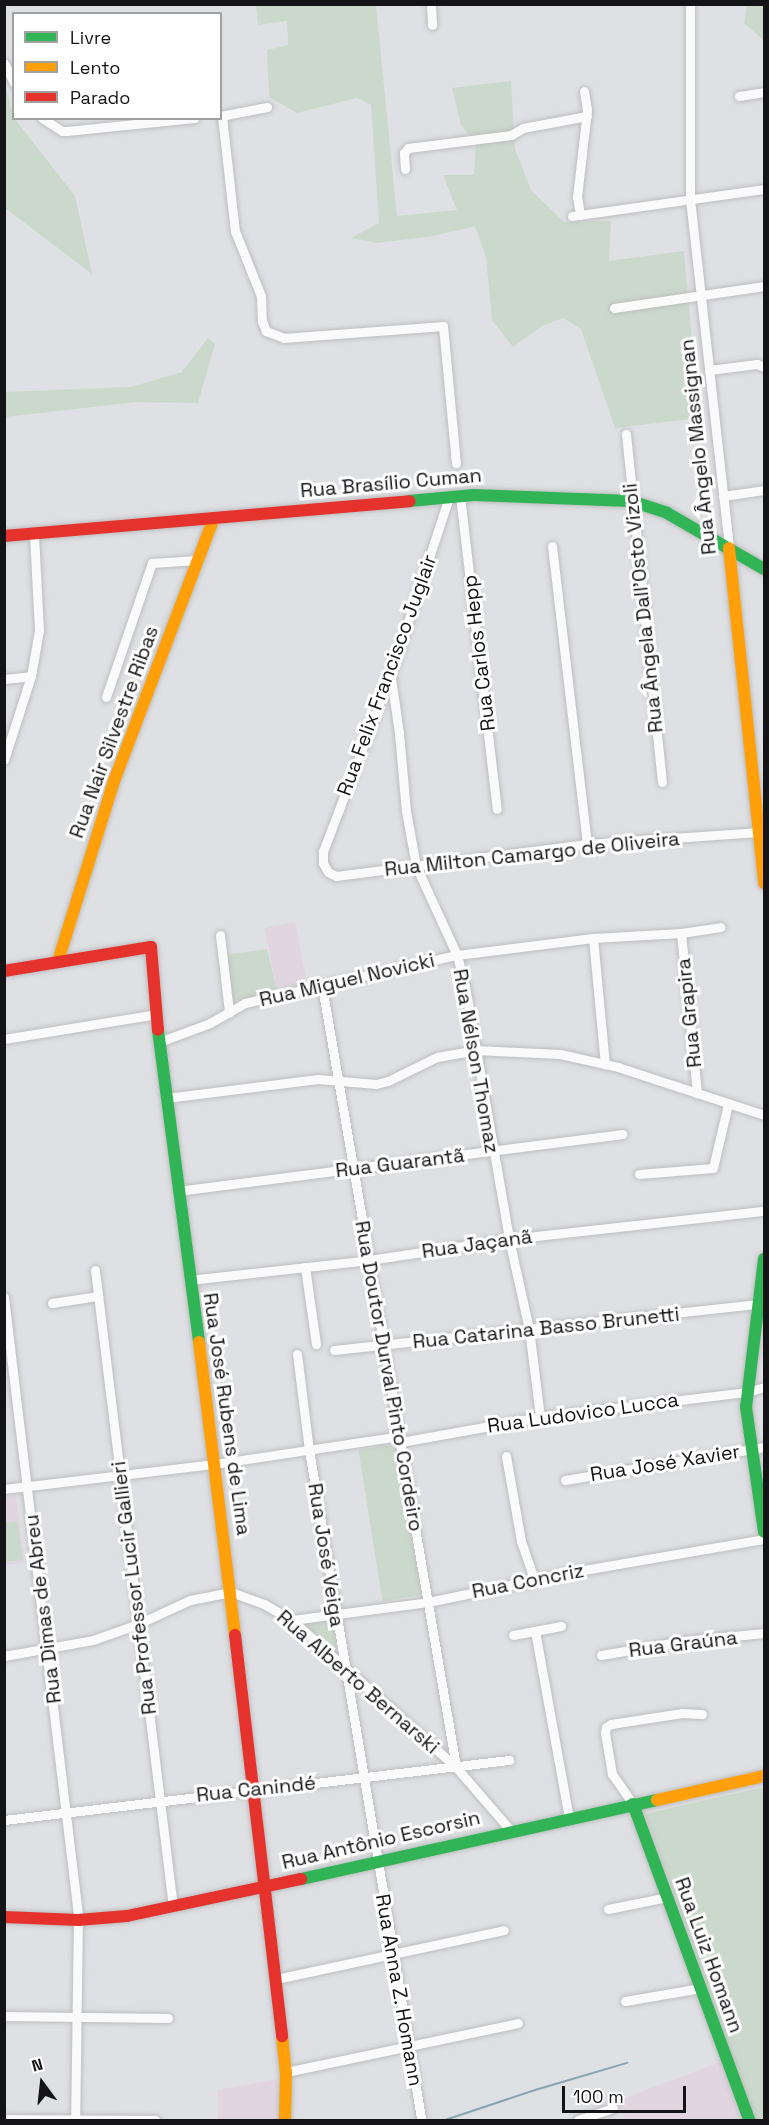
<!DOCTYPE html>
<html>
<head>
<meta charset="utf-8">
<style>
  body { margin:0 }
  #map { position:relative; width:769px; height:2125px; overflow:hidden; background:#dfe0e3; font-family:"Space Grotesk",sans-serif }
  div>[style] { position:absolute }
  .education>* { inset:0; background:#e1d6e0; transform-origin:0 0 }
  .green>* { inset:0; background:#cbd9cc; transform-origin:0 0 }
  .stream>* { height:2px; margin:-1px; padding:0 1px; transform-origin:1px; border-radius:1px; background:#88a4b2 }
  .roads { filter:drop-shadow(0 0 2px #bdbec0) drop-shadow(0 0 2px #bdbec0) }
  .street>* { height:9px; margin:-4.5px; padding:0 4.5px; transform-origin:4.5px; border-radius:4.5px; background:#fafafb }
  .fast>* { height:12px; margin:-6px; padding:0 6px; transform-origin:6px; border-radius:6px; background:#30b455 }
  .slow>* { height:12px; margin:-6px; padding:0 6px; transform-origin:6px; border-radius:6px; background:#ff9f0a }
  .jam>* { height:12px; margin:-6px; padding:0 6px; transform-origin:6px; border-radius:6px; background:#e5322d }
  span { translate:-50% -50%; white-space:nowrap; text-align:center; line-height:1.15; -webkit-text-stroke:6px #fff; paint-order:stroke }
  .street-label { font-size:20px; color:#141417 }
  .frame { position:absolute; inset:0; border:6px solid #141417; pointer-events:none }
  .legend { position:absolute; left:12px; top:12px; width:210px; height:108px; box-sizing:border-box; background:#fff; border:2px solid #a1a1a2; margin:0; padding:8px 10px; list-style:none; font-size:18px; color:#141417 }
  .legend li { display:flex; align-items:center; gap:12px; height:30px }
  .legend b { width:30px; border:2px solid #a1a1a2 }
  .north { position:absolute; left:12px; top:2053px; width:60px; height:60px; -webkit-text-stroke:4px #fff; paint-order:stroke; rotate:345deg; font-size:16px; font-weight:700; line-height:24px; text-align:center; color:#141417 }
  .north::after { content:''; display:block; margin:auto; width:21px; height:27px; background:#141417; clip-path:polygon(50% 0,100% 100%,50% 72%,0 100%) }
  .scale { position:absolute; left:562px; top:2086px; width:124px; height:27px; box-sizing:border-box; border:3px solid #141417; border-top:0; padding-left:8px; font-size:18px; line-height:21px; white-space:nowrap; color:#141417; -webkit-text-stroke:4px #fff; paint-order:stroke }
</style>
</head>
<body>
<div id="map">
  <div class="education">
    <div style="left:295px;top:922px;width:62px;height:31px;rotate:79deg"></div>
    <div style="clip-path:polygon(16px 1496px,25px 1563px,5px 1565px,4px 1498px)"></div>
    <div style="clip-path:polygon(720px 2062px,741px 2120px,624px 2120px,617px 2101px)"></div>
    <div style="clip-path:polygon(277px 2079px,281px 2120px,218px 2120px,218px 2090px)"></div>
  </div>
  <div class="green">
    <div style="clip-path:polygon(256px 5px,376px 5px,397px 216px,457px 210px,443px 175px,474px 175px,476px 143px,461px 125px,452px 88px,511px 81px,515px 149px,531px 190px,564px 222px,611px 221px,609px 261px,684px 251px,699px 418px,615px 428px,581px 329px,563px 318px,542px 326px,513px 347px,492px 320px,486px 257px,475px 226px,434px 236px,377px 243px,351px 238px,379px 223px,371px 105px,357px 98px,297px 113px,269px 97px,267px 50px,288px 45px,287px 21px,258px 25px)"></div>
    <div style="clip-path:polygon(747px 5px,764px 5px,764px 41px,744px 23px)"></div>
    <div style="clip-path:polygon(5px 84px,14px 118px,75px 196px,92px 274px,5px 208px)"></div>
    <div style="clip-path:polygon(208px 338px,215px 344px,198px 403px,136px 402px,5px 417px,5px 392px,131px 387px,182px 372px)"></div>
    <div style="clip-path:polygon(267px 949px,277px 991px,231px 1001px,226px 955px)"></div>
    <div style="left:397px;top:1444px;width:153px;height:39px;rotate:81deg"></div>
    <div style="clip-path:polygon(17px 1521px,23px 1560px,5px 1562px,5px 1523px)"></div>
    <div style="clip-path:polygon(332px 1619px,337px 1656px,303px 1622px)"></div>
    <div style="clip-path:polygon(764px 1787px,764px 2120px,755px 2120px,645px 1814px)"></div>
  </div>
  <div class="stream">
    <div style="left:445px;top:2120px;width:95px;rotate:-18.4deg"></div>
    <div style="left:535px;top:2090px;width:96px;rotate:-16.4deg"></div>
  </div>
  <div class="roads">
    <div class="street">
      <div style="left:431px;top:4px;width:21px;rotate:87deg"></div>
      <div style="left:690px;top:4px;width:195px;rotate:90deg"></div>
      <div style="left:690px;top:199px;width:351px;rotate:83.6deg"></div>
      <div style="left:4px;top:63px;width:22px;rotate:63deg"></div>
      <div style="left:739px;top:96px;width:25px;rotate:-9deg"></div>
      <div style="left:220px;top:116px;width:48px;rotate:-10.8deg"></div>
      <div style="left:222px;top:116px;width:116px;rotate:83.6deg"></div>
      <div style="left:235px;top:231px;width:70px;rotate:68.2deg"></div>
      <div style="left:261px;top:296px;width:25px;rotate:88deg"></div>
      <div style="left:262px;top:321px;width:11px;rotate:68deg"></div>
      <div style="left:266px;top:331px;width:19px;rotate:21deg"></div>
      <div style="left:284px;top:338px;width:159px;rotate:-4.3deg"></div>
      <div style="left:443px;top:326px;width:138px;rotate:84.6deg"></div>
      <div style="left:42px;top:118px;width:24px;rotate:33deg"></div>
      <div style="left:62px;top:131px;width:5px"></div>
      <div style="left:67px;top:131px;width:128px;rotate:-5.8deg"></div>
      <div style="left:405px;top:169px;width:16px;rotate:-94deg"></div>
      <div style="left:404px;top:153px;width:6px;rotate:-51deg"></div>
      <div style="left:408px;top:148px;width:104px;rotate:-7.2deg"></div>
      <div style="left:511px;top:135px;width:14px;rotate:-30deg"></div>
      <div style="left:523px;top:128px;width:65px;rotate:-10.6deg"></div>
      <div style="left:580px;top:215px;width:18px;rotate:-99deg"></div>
      <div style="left:577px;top:197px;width:88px;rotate:-83.4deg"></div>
      <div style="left:587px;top:110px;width:19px;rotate:-99deg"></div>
      <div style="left:572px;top:216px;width:194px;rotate:-8deg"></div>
      <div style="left:614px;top:308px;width:152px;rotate:-8.3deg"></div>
      <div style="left:709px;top:370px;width:48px;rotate:-7.1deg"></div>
      <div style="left:757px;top:364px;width:8px;rotate:23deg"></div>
      <div style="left:626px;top:434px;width:350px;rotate:84.1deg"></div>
      <div style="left:460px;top:496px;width:315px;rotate:83.3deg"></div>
      <div style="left:723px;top:496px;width:41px;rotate:-8.3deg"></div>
      <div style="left:449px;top:497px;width:188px;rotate:108.2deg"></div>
      <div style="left:390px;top:676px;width:187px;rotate:110.9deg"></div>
      <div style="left:323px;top:851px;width:12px;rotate:90deg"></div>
      <div style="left:323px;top:863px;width:10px;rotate:61deg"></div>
      <div style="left:328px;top:872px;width:9px;rotate:27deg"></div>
      <div style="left:336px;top:876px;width:253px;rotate:-7.3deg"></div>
      <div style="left:587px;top:844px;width:172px;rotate:-4deg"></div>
      <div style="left:552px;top:546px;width:300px;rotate:83.3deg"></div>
      <div style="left:391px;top:678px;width:56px;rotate:81.7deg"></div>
      <div style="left:399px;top:733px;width:78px;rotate:84.9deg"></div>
      <div style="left:406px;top:811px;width:56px;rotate:79.7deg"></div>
      <div style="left:416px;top:866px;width:98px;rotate:65.3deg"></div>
      <div style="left:457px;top:955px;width:32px;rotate:76deg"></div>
      <div style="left:465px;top:986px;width:257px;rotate:80.1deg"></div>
      <div style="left:509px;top:1239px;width:92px;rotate:77.5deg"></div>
      <div style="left:529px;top:1329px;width:89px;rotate:82.9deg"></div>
      <div style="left:4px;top:679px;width:27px;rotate:-6deg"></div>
      <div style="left:106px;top:697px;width:142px;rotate:-71.1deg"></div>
      <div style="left:152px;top:563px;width:45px;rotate:-3.8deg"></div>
      <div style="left:4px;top:760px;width:88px;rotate:-72.2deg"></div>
      <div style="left:31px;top:676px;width:47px;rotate:-80.1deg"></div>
      <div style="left:39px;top:630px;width:96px;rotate:-93deg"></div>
      <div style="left:681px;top:933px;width:161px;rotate:84.3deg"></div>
      <div style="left:220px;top:935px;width:78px;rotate:83.3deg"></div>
      <div style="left:593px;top:938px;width:127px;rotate:84.6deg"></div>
      <div style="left:322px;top:986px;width:792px;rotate:80.26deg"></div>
      <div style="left:4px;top:1039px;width:155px;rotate:-9.3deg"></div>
      <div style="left:159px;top:1042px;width:54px;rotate:-20.4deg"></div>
      <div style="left:210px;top:1023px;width:40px;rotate:-29.7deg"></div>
      <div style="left:245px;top:1003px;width:217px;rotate:-12.8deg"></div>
      <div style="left:457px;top:955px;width:137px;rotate:-7.1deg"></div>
      <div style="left:593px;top:938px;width:88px;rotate:-3.3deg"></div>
      <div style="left:681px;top:933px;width:40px;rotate:-8.5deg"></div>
      <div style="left:166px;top:1098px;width:153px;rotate:-7.1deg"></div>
      <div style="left:318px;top:1079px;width:58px;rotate:4.9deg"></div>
      <div style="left:376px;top:1084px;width:12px;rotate:-14deg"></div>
      <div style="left:388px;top:1081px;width:55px;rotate:-26.1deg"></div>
      <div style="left:437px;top:1057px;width:39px;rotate:-10deg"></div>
      <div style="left:475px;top:1050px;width:85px;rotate:2.7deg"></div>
      <div style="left:560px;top:1054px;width:59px;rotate:12.6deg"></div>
      <div style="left:618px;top:1067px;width:154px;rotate:18.2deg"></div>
      <div style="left:639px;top:1174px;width:74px;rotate:-4.6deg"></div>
      <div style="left:713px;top:1168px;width:66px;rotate:-76.8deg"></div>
      <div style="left:178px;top:1191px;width:448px;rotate:-7.3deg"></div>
      <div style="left:305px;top:1267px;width:78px;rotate:81.9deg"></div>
      <div style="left:95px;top:1270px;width:642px;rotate:83.02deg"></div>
      <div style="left:189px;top:1280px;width:181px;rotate:-6.3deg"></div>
      <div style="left:369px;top:1260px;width:142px;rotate:-8.5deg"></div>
      <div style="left:509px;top:1239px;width:257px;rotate:-6.3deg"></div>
      <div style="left:4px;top:1297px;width:622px;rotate:83.17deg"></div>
      <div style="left:78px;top:1915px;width:205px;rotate:90.8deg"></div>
      <div style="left:52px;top:1303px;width:47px;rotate:-8.7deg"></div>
      <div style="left:334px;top:1350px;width:427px;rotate:-6.2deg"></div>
      <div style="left:297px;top:1354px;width:97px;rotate:82.9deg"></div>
      <div style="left:309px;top:1450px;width:677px;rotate:80.48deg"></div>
      <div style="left:401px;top:1442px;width:141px;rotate:-10.2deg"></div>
      <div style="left:540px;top:1417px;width:209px;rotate:-6.9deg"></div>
      <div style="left:747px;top:1392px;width:18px;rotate:-16deg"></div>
      <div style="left:506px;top:1456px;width:86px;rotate:80deg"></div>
      <div style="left:521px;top:1541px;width:40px;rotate:71.1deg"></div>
      <div style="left:565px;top:1480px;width:202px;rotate:-9.4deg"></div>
      <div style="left:4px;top:1489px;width:212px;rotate:-6.8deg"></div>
      <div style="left:215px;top:1464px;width:187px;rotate:-8.6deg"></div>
      <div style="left:292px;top:1620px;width:137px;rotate:-7.5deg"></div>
      <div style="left:428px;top:1602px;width:153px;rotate:-11.7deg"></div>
      <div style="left:578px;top:1571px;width:189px;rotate:-9.8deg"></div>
      <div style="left:535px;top:1631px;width:190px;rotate:79.7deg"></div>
      <div style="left:513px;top:1635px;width:49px;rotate:-10.6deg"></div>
      <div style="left:601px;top:1655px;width:84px;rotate:-9.6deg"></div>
      <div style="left:684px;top:1641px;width:80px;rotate:-5.7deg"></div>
      <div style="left:4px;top:1656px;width:90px;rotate:-10.2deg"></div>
      <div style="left:93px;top:1640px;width:48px;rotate:-19.6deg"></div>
      <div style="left:138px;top:1624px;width:57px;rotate:-24.8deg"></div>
      <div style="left:190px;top:1600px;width:42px;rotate:-11deg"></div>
      <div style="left:231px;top:1592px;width:35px;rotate:20deg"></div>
      <div style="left:264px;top:1604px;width:32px;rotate:30deg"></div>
      <div style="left:292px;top:1620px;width:220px;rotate:41.9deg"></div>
      <div style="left:456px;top:1767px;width:84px;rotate:49.3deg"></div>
      <div style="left:633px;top:1804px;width:37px;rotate:-125deg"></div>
      <div style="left:612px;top:1774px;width:42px;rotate:-99.7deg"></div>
      <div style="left:605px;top:1733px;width:6px;rotate:-81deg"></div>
      <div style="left:606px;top:1727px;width:6px;rotate:-31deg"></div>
      <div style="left:611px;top:1724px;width:72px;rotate:-8.8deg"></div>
      <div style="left:682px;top:1713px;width:20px;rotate:3deg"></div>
      <div style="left:4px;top:1820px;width:509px;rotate:-6.78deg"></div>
      <div style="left:608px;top:1909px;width:60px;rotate:-11.5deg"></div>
      <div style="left:276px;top:1979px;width:233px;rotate:-12.1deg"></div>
      <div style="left:625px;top:2001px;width:77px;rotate:-9.7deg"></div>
      <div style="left:4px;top:2016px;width:164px;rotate:0.7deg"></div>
      <div style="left:286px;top:2072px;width:237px;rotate:-11.9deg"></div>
      <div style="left:4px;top:2119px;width:151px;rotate:0.4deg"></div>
      <div style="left:578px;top:2120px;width:37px;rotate:-19deg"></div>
    </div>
    <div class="fast">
      <div style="left:409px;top:501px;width:65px;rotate:-5.3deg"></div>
      <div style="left:474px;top:495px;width:157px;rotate:2.2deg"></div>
      <div style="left:631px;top:501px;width:38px;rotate:18deg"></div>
      <div style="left:667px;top:513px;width:112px;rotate:30deg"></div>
      <div style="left:158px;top:1030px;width:315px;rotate:82.5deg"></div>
      <div style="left:764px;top:1259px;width:149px;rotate:96.9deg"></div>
      <div style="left:746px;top:1407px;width:126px;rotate:81.8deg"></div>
      <div style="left:633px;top:1804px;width:337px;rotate:69.8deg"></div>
      <div style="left:301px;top:1879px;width:365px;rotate:-12.5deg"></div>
    </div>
    <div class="slow">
      <div style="left:729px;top:548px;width:337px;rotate:84deg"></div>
      <div style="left:58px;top:961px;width:189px;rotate:-72.7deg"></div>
      <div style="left:114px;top:781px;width:281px;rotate:-69.2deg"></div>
      <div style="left:199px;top:1342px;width:295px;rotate:83deg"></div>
      <div style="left:657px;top:1800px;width:110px;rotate:-12.6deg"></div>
      <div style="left:282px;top:2036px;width:36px;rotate:84deg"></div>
      <div style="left:286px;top:2072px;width:48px;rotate:91.2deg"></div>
    </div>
    <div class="jam">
      <div style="left:4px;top:536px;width:407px;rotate:-4.9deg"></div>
      <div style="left:4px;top:971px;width:149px;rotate:-9.3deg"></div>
      <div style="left:151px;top:947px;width:83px;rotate:85.2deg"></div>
      <div style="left:235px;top:1635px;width:404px;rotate:83.3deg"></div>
      <div style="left:4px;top:1917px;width:74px;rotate:2.3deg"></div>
      <div style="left:78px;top:1920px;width:49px;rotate:-4.7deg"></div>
      <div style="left:127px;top:1916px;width:178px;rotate:-12deg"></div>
    </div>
  </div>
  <div class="street-label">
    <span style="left:698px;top:447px;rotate:-96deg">Rua Ângelo Massignan</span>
    <span style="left:391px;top:483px;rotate:-5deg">Rua Brasílio Cuman</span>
    <span style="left:643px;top:608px;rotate:-96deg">Rua Ângela Dall'Osto Vizoli</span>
    <span style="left:479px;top:653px;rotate:-97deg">Rua Carlos Hepp</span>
    <span style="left:387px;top:675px;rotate:-70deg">Rua Felix Francisco Juglair</span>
    <span style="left:114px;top:732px;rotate:-70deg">Rua Nair Silvestre Ribas</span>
    <span style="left:532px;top:854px;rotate:-6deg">Rua Milton Camargo de Oliveira</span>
    <span style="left:347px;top:980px;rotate:-13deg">Rua Miguel Novicki</span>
    <span style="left:689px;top:1013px;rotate:-96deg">Rua Grapira</span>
    <span style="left:476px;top:1061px;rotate:80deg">Rua Nélson Thomaz</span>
    <span style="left:400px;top:1163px;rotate:-7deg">Rua Guarantã</span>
    <span style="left:477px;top:1244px;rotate:-8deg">Rua Jaçanã</span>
    <span style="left:546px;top:1328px;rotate:-6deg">Rua Catarina Basso Brunetti</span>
    <span style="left:389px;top:1376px;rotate:80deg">Rua Doutor Durval Pinto Cordeiro</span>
    <span style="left:583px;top:1413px;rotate:-8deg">Rua Ludovico Lucca</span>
    <span style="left:227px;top:1414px;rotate:82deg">Rua José Rubens de Lima</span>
    <span style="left:665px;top:1463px;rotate:-9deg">Rua José Xavier</span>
    <span style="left:326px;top:1555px;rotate:81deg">Rua José Veiga</span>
    <span style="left:528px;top:1581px;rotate:-11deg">Rua Concriz</span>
    <span style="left:134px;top:1588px;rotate:-97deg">Rua Professor Lucir Gallieri</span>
    <span style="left:43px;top:1609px;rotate:-97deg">Rua Dimas de Abreu</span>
    <span style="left:683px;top:1644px;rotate:-7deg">Rua Graúna</span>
    <span style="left:358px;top:1682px;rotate:41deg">Rua Alberto Bernarski</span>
    <span style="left:256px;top:1789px;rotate:-6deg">Rua Canindé</span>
    <span style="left:381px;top:1840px;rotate:-13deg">Rua Antônio Escorsin</span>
    <span style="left:709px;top:1955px;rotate:70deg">Rua Luiz Homann</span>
    <span style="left:399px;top:1990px;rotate:80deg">Rua Anna Z. Homann</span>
  </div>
  <div class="frame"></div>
  <ul class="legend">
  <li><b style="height:8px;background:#30b455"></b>Livre</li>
  <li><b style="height:8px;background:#ff9f0a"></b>Lento</li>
  <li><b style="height:8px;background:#e5322d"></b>Parado</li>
  </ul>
  <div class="north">N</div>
  <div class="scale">100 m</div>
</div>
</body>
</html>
